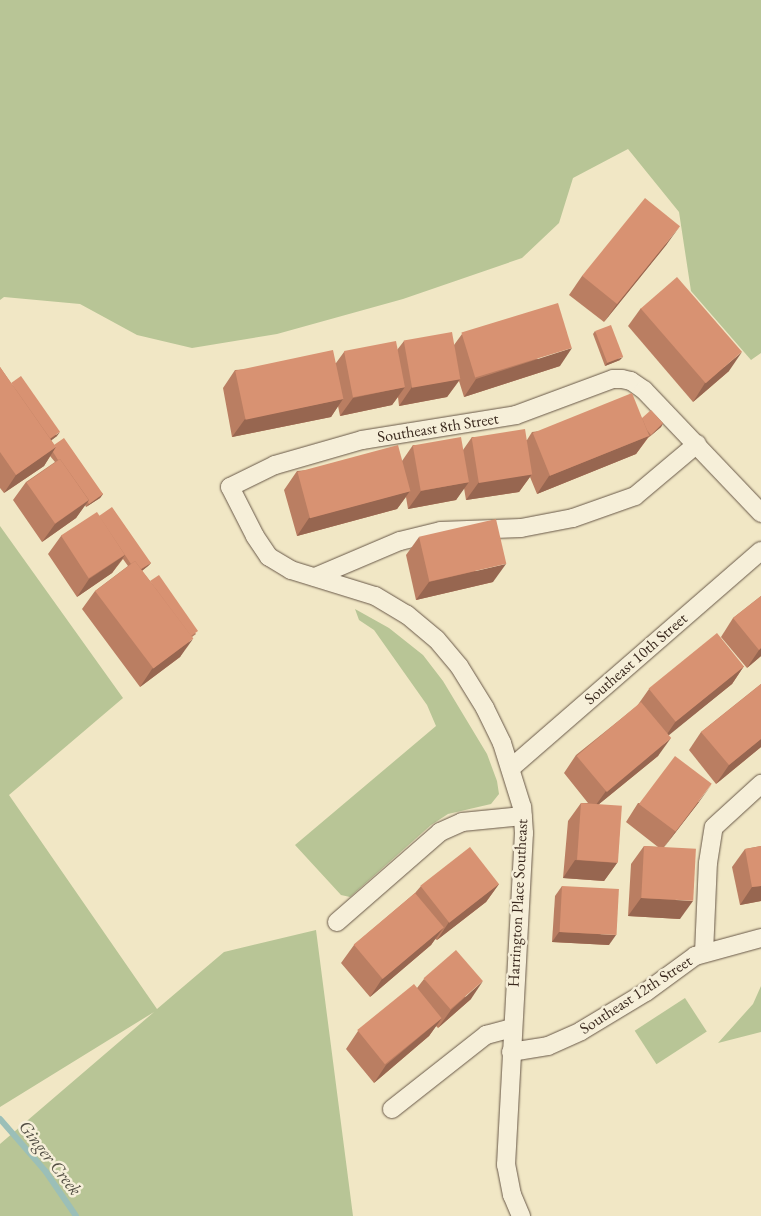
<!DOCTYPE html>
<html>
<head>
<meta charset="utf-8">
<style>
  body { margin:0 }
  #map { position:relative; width:761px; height:1216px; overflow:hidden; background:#f1e7c5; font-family:"EB Garamond",serif }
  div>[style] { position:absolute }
  .green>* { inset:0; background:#b8c596; transform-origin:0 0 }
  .stream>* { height:6px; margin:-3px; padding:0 3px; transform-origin:3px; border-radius:3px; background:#9bbfb8 }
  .roads { filter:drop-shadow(0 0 1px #685848) drop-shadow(0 0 1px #685848) }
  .minor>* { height:18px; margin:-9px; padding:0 9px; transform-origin:9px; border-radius:9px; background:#f6efd9 }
  .wall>* { inset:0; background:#ba7e62 }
  .shaded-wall>* { inset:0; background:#976650 }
  .building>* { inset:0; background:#d89272; transform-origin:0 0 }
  span { translate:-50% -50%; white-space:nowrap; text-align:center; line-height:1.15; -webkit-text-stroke:5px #f6efd9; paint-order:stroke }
  .street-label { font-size:16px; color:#3a291e }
  .water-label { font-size:18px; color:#524e44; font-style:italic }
</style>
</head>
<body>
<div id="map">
  <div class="green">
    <div style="clip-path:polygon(0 0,761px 0,761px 353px,751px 360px,691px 291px,679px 212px,628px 149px,573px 178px,559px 223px,522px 258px,403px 299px,277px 334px,192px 348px,137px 335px,80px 304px,4px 297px,0 300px)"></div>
    <div style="clip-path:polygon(0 526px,123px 698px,9px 795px,157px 1009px,224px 952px,316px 930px,353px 1216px,0 1216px,0 1144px,154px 1012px,0 1107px)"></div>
    <div style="clip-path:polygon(355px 609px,389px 628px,423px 655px,443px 681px,487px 754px,497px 781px,499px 794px,491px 804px,448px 814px,431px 825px,350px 897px,341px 895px,295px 845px,436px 726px,427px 705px,374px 630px,359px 620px)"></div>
    <div style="clip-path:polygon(761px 986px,761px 1032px,718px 1043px,753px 1004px)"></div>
    <div style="left:685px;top:998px;width:40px;height:60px;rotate:57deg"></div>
  </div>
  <div class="stream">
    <div style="left:0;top:1119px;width:70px;rotate:49deg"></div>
    <div style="left:46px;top:1172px;width:53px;rotate:55.7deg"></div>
  </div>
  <div class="roads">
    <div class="minor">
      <div style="left:315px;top:577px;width:92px;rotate:-23deg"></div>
      <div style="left:400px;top:541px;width:42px;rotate:-13.7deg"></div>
      <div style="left:441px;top:531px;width:80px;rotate:-2.1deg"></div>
      <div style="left:521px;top:528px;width:53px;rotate:-10.9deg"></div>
      <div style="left:573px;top:518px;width:66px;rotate:-19.5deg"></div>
      <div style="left:635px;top:496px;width:81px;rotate:-40deg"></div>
      <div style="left:511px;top:768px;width:331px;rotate:-41deg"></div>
      <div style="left:337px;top:922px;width:137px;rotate:-41.1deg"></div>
      <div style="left:440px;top:832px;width:24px;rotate:-24deg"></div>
      <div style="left:462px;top:822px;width:61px;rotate:-5.6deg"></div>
      <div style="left:704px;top:953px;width:90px;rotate:-87.5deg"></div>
      <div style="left:708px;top:863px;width:36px;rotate:-81deg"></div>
      <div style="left:714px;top:827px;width:64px;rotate:-42.5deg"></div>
      <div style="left:511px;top:1052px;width:37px;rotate:-9deg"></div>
      <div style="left:548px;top:1046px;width:36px;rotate:-24deg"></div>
      <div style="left:581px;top:1031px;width:76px;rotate:-31deg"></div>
      <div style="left:646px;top:992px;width:61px;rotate:-36.3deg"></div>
      <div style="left:695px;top:956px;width:68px;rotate:-15.3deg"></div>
      <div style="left:392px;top:1109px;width:120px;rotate:-38.2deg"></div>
      <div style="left:486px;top:1035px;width:27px;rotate:-15deg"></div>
      <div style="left:521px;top:1216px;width:23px;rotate:-113deg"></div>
      <div style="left:512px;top:1195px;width:31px;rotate:-101deg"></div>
      <div style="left:506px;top:1165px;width:332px;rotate:-86.9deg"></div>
      <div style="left:524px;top:833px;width:26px;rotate:-94deg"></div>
      <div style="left:522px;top:807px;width:67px;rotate:-107.4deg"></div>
      <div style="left:502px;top:743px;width:39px;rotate:-116deg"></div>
      <div style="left:485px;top:708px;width:49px;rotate:-121.8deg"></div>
      <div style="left:459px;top:666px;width:35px;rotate:-130deg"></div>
      <div style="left:436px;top:639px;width:38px;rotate:-140deg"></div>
      <div style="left:407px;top:615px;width:37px;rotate:-149deg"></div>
      <div style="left:375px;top:596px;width:88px;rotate:-162.8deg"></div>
      <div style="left:291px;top:570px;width:26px;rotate:-149deg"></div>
      <div style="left:269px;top:557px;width:25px;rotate:-124deg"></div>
      <div style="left:255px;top:536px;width:55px;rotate:-117deg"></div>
      <div style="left:230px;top:487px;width:50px;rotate:-26.1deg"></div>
      <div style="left:275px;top:465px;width:91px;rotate:-16deg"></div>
      <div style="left:362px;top:440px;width:156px;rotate:-9.2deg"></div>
      <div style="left:516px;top:415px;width:103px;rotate:-20.4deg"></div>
      <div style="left:613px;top:379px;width:9px"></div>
      <div style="left:622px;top:379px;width:9px;rotate:13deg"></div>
      <div style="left:631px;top:381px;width:16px;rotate:35deg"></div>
      <div style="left:644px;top:390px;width:170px;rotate:46.4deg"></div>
    </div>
  </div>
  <div class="wall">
    <div style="clip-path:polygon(667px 244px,604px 322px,569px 295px,582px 276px)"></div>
    <div style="clip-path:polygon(641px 308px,729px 371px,693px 402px,628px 326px)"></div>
    <div style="clip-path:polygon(595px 331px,620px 360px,605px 366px,593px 334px)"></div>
    <div style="clip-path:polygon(462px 334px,560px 366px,464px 397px,459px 381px,447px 397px,399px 406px,398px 397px,392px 405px,340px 416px,338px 406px,331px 417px,232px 437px,223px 388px,235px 370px,336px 363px,344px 352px,397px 350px,404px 341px,454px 345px)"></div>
    <div style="clip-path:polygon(0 367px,11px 383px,57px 436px,51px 440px,54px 445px,103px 494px,100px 498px,86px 507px,85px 505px,76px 518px,42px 542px,13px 500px,26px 482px,55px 462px,50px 456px,44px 466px,4px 493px,0 488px)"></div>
    <div style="clip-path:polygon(642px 418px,663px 423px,661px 427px,648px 438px,636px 454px,537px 494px,530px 477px,519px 492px,466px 500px,464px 488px,456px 500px,408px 509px,406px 497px,397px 509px,297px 536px,284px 490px,297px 471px,402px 461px,413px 445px,463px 450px,472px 437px,527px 440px,532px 432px)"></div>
    <div style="clip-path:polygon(99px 516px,151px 563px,148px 566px,142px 571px,150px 581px,196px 634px,192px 637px,180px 657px,140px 687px,82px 609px,95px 591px,128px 566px,123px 559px,112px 573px,77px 597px,48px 554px,61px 536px)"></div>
    <div style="clip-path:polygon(419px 537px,493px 582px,416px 600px,406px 555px)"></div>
    <div style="clip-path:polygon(761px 596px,761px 656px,747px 668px,721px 637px,733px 618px)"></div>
    <div style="clip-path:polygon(744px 666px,732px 684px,668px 735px,658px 756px,599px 804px,617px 863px,604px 881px,563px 878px,568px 821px,581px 803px,588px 803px,564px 773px,576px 755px,637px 706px,649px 689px)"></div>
    <div style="clip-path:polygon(761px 684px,761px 747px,716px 784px,689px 750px,701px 732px)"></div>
    <div style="clip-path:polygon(699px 802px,664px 847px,680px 919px,628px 916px,631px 864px,644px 846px,658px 847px,626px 822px,638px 803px)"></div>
    <div style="clip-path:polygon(761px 846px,761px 901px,740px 905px,732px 867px,745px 849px)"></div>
    <div style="clip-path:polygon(499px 884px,486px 902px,437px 940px,435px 939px,431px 945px,370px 997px,341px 963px,354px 945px,415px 893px,421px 886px)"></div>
    <div style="clip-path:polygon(562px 886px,609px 945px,552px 942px,555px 896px)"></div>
    <div style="clip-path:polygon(424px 979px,471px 999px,438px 1028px,436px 1026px,429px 1036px,374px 1083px,346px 1049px,358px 1031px,417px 988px)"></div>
  </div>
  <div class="shaded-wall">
    <div style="clip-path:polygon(680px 226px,667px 244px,604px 322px,617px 304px)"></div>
    <div style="clip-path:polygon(572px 348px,560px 366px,464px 397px,476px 379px)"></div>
    <div style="clip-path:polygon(742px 352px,729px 371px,693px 402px,705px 383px)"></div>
    <div style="clip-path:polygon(623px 357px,620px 360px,605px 366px,607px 363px)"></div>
    <div style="clip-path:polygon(460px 379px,447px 397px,399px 406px,412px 387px)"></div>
    <div style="clip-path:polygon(405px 387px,392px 405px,340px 416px,353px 398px)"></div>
    <div style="clip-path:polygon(343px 399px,331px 417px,232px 437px,245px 419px)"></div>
    <div style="clip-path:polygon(663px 423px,661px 427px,648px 438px)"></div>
    <div style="clip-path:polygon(60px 432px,57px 436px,44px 446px,46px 442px)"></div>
    <div style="clip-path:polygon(649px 436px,636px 454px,537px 494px,549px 476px)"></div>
    <div style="clip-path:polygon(56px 447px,44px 466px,4px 493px,16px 475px)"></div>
    <div style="clip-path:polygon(532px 474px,519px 492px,466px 500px,479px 482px)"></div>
    <div style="clip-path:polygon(469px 482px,456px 500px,408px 509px,421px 491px)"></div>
    <div style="clip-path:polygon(410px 491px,397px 509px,297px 536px,309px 518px)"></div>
    <div style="clip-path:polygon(103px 494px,100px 498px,86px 507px,89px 504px)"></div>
    <div style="clip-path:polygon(89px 500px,76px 518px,42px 542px,55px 524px)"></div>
    <div style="clip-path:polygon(125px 555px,112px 573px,77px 597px,89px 579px)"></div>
    <div style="clip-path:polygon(151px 563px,148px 566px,135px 576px,137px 572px)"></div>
    <div style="clip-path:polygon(506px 564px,493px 582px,416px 600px,429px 582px)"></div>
    <div style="clip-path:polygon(193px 639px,180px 657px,140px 687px,152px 669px)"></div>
    <div style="clip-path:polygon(761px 648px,761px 656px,747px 668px,759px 650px)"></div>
    <div style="clip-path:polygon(744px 666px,732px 684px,663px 740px,676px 721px)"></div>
    <div style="clip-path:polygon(671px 738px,658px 756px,593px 809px,606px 791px)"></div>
    <div style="clip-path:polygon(761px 739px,761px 747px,716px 784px,729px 765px)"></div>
    <div style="clip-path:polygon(712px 784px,699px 802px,662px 850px,675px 832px)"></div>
    <div style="clip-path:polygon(575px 860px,617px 863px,604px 881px,563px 878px)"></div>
    <div style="clip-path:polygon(499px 884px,486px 902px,437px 940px,449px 922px)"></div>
    <div style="clip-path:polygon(761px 886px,761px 901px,740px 905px,752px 887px)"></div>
    <div style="clip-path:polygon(641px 898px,693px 901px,680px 919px,628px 916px)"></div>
    <div style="clip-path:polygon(444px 927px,431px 945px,370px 997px,382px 979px)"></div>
    <div style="clip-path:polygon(559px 932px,616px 935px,609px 945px,552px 942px)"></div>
    <div style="clip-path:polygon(483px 981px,471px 999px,438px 1028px,451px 1010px)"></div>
    <div style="clip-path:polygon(442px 1018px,429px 1036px,374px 1083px,386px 1065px)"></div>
  </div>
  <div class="building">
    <div style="left:645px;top:198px;width:45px;height:100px;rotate:39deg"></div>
    <div style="left:677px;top:277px;width:99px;height:48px;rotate:49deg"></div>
    <div style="left:558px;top:303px;width:47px;height:101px;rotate:73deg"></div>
    <div style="left:611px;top:325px;width:34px;height:17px;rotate:69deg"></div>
    <div style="left:452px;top:332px;width:48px;height:49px;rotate:80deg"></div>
    <div style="left:396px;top:341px;width:47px;height:53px;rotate:79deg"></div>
    <div style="left:333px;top:350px;width:50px;height:100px;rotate:78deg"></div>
    <div style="clip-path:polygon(0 367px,56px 447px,16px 475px,0 452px)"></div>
    <div style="left:21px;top:376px;width:68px;height:12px;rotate:55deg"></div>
    <div style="left:632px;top:393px;width:46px;height:107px;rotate:68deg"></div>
    <div style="clip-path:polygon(651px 410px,663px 423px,651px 435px,647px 430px,642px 418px)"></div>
    <div style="left:525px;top:429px;width:46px;height:54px;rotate:81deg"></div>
    <div style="left:461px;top:437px;width:46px;height:49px;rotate:80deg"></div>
    <div style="clip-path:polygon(64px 438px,103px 494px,89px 504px,88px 502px,89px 500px,60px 459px,58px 460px,53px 452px,56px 447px,54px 445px)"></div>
    <div style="left:398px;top:445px;width:48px;height:104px;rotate:75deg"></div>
    <div style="left:60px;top:459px;width:50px;height:41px;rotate:55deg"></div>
    <div style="clip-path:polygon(112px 507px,151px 563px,141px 569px,135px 561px,131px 564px,99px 516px)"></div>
    <div style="left:97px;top:512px;width:51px;height:43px;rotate:57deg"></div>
    <div style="left:496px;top:519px;width:46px;height:79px;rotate:77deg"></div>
    <div style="left:135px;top:561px;width:97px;height:50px;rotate:53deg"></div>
    <div style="clip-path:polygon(159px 575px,198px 631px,191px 636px,150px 581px)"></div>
    <div style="clip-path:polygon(761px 596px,761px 648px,759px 650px,733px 618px)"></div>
    <div style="left:717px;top:633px;width:43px;height:88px;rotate:51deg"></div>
    <div style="clip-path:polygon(761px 684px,761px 739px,729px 765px,701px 732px)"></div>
    <div style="left:641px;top:702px;width:47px;height:84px;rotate:50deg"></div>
    <div style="left:675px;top:756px;width:46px;height:60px;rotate:37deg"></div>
    <div style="left:581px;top:803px;width:41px;height:57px;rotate:4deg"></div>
    <div style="left:644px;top:846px;width:52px;height:52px;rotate:3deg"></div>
    <div style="clip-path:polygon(761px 846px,761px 886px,752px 887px,745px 849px)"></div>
    <div style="left:470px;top:847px;width:47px;height:63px;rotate:52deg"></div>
    <div style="left:562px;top:886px;width:57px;height:46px;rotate:3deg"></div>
    <div style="left:415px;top:893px;width:45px;height:80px;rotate:50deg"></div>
    <div style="left:456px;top:950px;width:41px;height:43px;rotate:49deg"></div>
    <div style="left:414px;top:984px;width:44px;height:73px;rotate:51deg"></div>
  </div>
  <div class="street-label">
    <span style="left:438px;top:428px;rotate:-9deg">Southeast 8th Street</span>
    <span style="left:636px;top:659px;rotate:-41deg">Southeast 10th Street</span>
    <span style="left:518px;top:903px;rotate:-87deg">Harrington Place Southeast</span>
    <span style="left:636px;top:995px;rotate:-33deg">Southeast 12th Street</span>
  </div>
  <div class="water-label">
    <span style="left:50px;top:1158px;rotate:52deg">Ginger Creek</span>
  </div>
</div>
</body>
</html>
